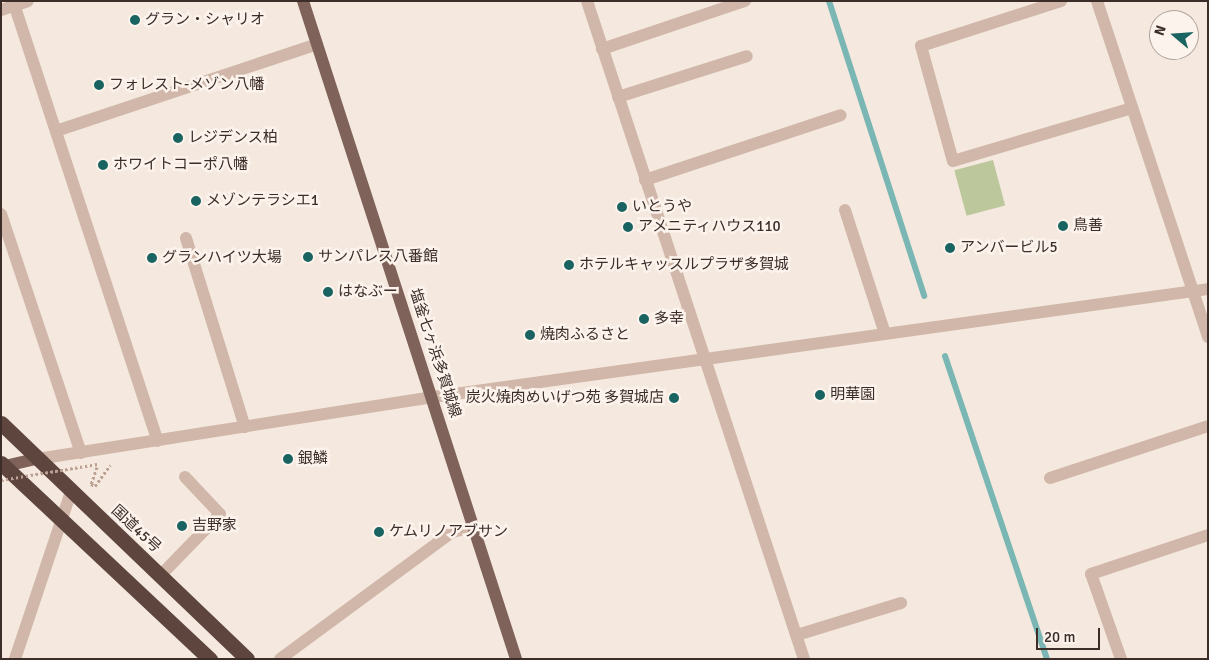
<!DOCTYPE html>
<html>
<head>
<meta charset="utf-8">
<style>
  body { margin:0 }
  #map { position:relative; width:1209px; height:660px; overflow:hidden; background:#f5e9df; font-family:Signika,"Noto Sans JP",sans-serif }
  div>[style] { position:absolute }
  .green>* { inset:0; background:#bdc79c; transform-origin:0 0 }
  .stream>* { height:6px; margin:-3px; padding:0 3px; transform-origin:3px; border-radius:3px; background:#7ab6b3 }
  .path>* { height:3px; margin-top:-1.5px; transform-origin:0; background:repeating-linear-gradient(90deg,#bca092 0 2.5px,transparent 0 5px) }
  .minor>* { height:12px; margin:-6px; padding:0 6px; transform-origin:6px; border-radius:6px; background:#d0b7a9 }
  .major>* { height:12px; margin:-6px; padding:0 6px; transform-origin:6px; border-radius:6px; background:#7f6259 }
  .highway>* { height:15px; margin:-7.5px; padding:0 7.5px; transform-origin:7.5px; border-radius:7.5px; background:#5e463f }
  .path-bridge>* { height:3px; margin-top:-1.5px; transform-origin:0; background:repeating-linear-gradient(90deg,#bca092 0 2.5px,transparent 0 5px) }
  .dots>* { width:14px; height:14px; translate:-50% -50%; box-sizing:border-box; border:2px solid #fcf3ec; border-radius:50% }
  span { translate:-50% -50%; white-space:nowrap; text-align:center; line-height:1.15; -webkit-text-stroke:5px #fcf3ec; paint-order:stroke }
  .poi-label { font-size:15px; color:#3c2d29 }
  .left { translate:0 -50%; text-align:left }
  .right { translate:-100% -50%; text-align:right }
  .street-label { font-size:15px; color:#3c2d29 }
  .frame { position:absolute; inset:0; border:2px solid #3c2d29; pointer-events:none }
  .north { position:absolute; left:1149px; top:10px; width:50px; height:50px; box-sizing:border-box; background:#fcf3ec; border:1px solid #afa49e; border-radius:50%; rotate:288deg; font-size:14px; font-weight:700; line-height:20px; text-align:center; color:#3c2d29 }
  .north::after { content:''; display:block; margin:auto; width:18px; height:22px; background:#196361; clip-path:polygon(50% 0,100% 100%,50% 72%,0 100%) }
  .scale { position:absolute; left:1036px; top:628px; width:64px; height:22px; box-sizing:border-box; border:2px solid #3c2d29; border-top:0; padding-left:6px; font-size:15px; line-height:18px; white-space:nowrap; color:#3c2d29; -webkit-text-stroke:4px #fcf3ec; paint-order:stroke }
</style>
</head>
<body>
<div id="map">
  <div class="green">
    <div style="left:993px;top:160px;width:47px;height:40px;rotate:75deg"></div>
  </div>
  <div class="stream">
    <div style="left:829px;top:1px;width:310px;rotate:72.1deg"></div>
    <div style="left:945px;top:356px;width:320px;rotate:71.4deg"></div>
  </div>
  <div class="path">
    <div style="left:97px;top:467px;width:18px;rotate:109deg"></div>
    <div style="left:91px;top:484px;width:4px;rotate:27deg"></div>
    <div style="left:95px;top:486px;width:26px;rotate:-54deg"></div>
  </div>
  <div class="minor">
    <div style="left:13px;top:1px;width:463px;rotate:71.8deg"></div>
    <div style="left:587px;top:1px;width:693px;rotate:71.75deg"></div>
    <div style="left:1061px;top:1px;width:147px;rotate:162.2deg"></div>
    <div style="left:921px;top:46px;width:119px;rotate:74.5deg"></div>
    <div style="left:953px;top:161px;width:187px;rotate:-16.5deg"></div>
    <div style="left:1097px;top:1px;width:354px;rotate:71.7deg"></div>
    <div style="left:1px;top:10px;width:28px;rotate:-18deg"></div>
    <div style="left:602px;top:49px;width:151px;rotate:-18.6deg"></div>
    <div style="left:618px;top:97px;width:135px;rotate:-17.6deg"></div>
    <div style="left:56px;top:131px;width:275px;rotate:-18.4deg"></div>
    <div style="left:645px;top:180px;width:206px;rotate:-18.3deg"></div>
    <div style="left:845px;top:210px;width:130px;rotate:72.1deg"></div>
    <div style="left:1px;top:214px;width:252px;rotate:71.5deg"></div>
    <div style="left:186px;top:238px;width:198px;rotate:72.7deg"></div>
    <div style="left:37px;top:459px;width:401px;rotate:-8.9deg"></div>
    <div style="left:433px;top:397px;width:782px;rotate:-7.93deg"></div>
    <div style="left:1050px;top:478px;width:166px;rotate:-18.2deg"></div>
    <div style="left:160px;top:576px;width:86px;rotate:-45.9deg"></div>
    <div style="left:220px;top:514px;width:51px;rotate:-133.4deg"></div>
    <div style="left:797px;top:635px;width:109px;rotate:-17.1deg"></div>
    <div style="left:15px;top:659px;width:176px;rotate:-71.5deg"></div>
    <div style="left:280px;top:659px;width:214px;rotate:-36.4deg"></div>
    <div style="left:452px;top:532px;width:22px;rotate:-13deg"></div>
    <div style="left:1121px;top:659px;width:90px;rotate:-109.4deg"></div>
    <div style="left:1091px;top:574px;width:123px;rotate:-18.4deg"></div>
  </div>
  <div class="major">
    <div style="left:303px;top:1px;width:692px;rotate:72.06deg"></div>
    <div style="left:1px;top:467px;width:37px;rotate:-13deg"></div>
  </div>
  <div class="highway">
    <div style="left:1px;top:423px;width:341px;rotate:43.8deg"></div>
    <div style="left:1px;top:463px;width:287px;rotate:43.2deg"></div>
  </div>
  <div class="path-bridge">
    <div style="left:1px;top:480px;width:98px;rotate:-9.4deg"></div>
  </div>
  <div class="dots">
    <div style="left:135px;top:20px;background:#196361"></div>
    <div style="left:99px;top:85px;background:#196361"></div>
    <div style="left:178px;top:138px;background:#196361"></div>
    <div style="left:103px;top:165px;background:#196361"></div>
    <div style="left:196px;top:201px;background:#196361"></div>
    <div style="left:622px;top:207px;background:#196361"></div>
    <div style="left:1063px;top:226px;background:#196361"></div>
    <div style="left:628px;top:227px;background:#196361"></div>
    <div style="left:950px;top:248px;background:#196361"></div>
    <div style="left:308px;top:257px;background:#196361"></div>
    <div style="left:152px;top:258px;background:#196361"></div>
    <div style="left:569px;top:265px;background:#196361"></div>
    <div style="left:328px;top:292px;background:#196361"></div>
    <div style="left:644px;top:319px;background:#196361"></div>
    <div style="left:530px;top:335px;background:#196361"></div>
    <div style="left:820px;top:395px;background:#196361"></div>
    <div style="left:674px;top:398px;background:#196361"></div>
    <div style="left:288px;top:459px;background:#196361"></div>
    <div style="left:182px;top:526px;background:#196361"></div>
    <div style="left:379px;top:532px;background:#196361"></div>
  </div>
  <div class="poi-label">
    <span class="left" style="left:145px;top:20px">グラン・シャリオ</span>
    <span class="left" style="left:109px;top:85px">フォレスト-メゾン八幡</span>
    <span class="left" style="left:188px;top:138px">レジデンス柏</span>
    <span class="left" style="left:113px;top:165px">ホワイトコーポ八幡</span>
    <span class="left" style="left:206px;top:201px">メゾンテラシエ1</span>
    <span class="left" style="left:632px;top:207px">いとうや</span>
    <span class="left" style="left:1073px;top:226px">鳥善</span>
    <span class="left" style="left:638px;top:227px">アメニティハウス110</span>
    <span class="left" style="left:960px;top:248px">アンバービル5</span>
    <span class="left" style="left:318px;top:257px">サンパレス八番館</span>
    <span class="left" style="left:162px;top:258px">グランハイツ大場</span>
    <span class="left" style="left:579px;top:265px">ホテルキャッスルプラザ多賀城</span>
    <span class="left" style="left:338px;top:292px">はなぶー</span>
    <span class="left" style="left:654px;top:319px">多幸</span>
    <span class="left" style="left:540px;top:335px">焼肉ふるさと</span>
    <span class="left" style="left:830px;top:395px">明華園</span>
    <span class="right" style="left:664px;top:398px">炭火焼肉めいげつ苑 多賀城店</span>
    <span class="left" style="left:298px;top:459px">銀鱗</span>
    <span class="left" style="left:192px;top:526px">吉野家</span>
    <span class="left" style="left:389px;top:532px">ケムリノアブサン</span>
  </div>
  <div class="street-label">
    <span style="left:435px;top:353px;rotate:72deg">塩釜七ヶ浜多賀城線</span>
    <span style="left:136px;top:529px;rotate:43deg">国道45号</span>
  </div>
  <div class="frame"></div>
  <div class="north">N</div>
  <div class="scale">20 m</div>
</div>
</body>
</html>
